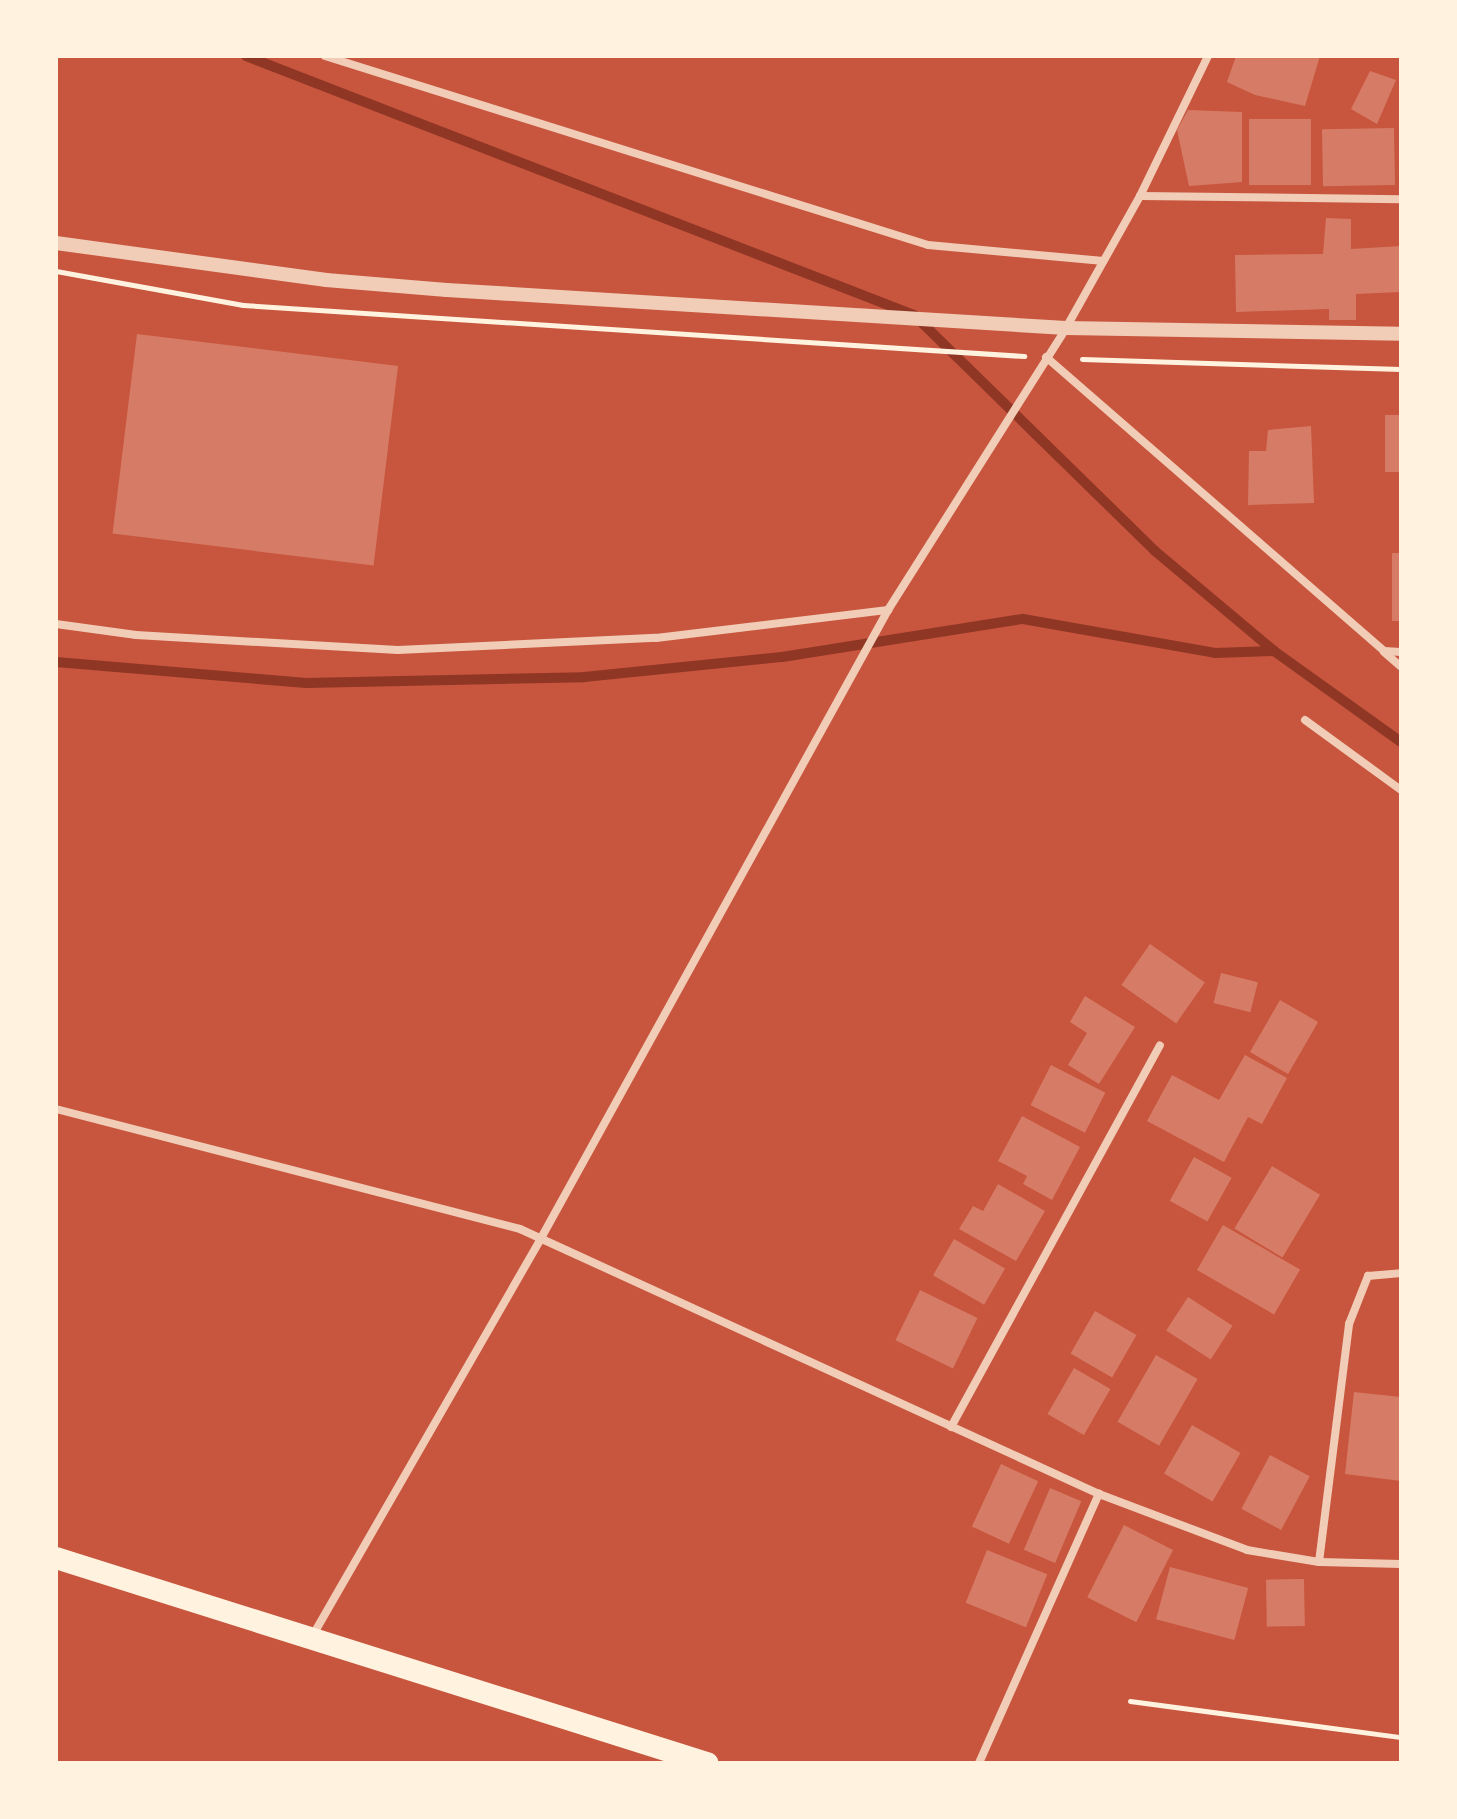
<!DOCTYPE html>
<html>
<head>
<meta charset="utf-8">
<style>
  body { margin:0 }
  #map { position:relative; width:1457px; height:1819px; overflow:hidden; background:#c8553d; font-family:"Golos Text",sans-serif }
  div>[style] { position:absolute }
  .stream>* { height:10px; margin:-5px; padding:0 5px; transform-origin:5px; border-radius:5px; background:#8f3625 }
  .building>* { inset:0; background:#d67c66; transform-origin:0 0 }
  .path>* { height:5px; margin:-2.5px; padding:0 2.5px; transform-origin:2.5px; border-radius:2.5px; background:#fff3e0 }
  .minor>* { height:8px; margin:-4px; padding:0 4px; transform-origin:4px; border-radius:4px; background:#f1ccb7 }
  .tertiary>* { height:14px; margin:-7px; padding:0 7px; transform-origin:7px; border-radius:7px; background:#f1ccb7 }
  .trunk>* { height:22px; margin:-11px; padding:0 11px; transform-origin:11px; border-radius:11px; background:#fff3e0 }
  span { translate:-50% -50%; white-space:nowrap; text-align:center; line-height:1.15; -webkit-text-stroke:7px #fff3e0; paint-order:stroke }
  .frame { position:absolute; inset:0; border:58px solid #fff3e0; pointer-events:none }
</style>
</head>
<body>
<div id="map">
  <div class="stream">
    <div style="left:246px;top:56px;width:716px;rotate:21.19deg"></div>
    <div style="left:914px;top:315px;width:337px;rotate:44.4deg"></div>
    <div style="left:1155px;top:551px;width:155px;rotate:40deg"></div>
    <div style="left:1274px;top:651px;width:156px;rotate:35.6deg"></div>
    <div style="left:56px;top:662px;width:251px;rotate:4.8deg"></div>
    <div style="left:306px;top:683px;width:278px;rotate:-1.2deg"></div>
    <div style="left:584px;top:677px;width:199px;rotate:-5.8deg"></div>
    <div style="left:782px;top:657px;width:244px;rotate:-9deg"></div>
    <div style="left:1023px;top:619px;width:195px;rotate:10deg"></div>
    <div style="left:1215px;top:653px;width:59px;rotate:-1.9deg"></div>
  </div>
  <div class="building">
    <div style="clip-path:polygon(1236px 56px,1320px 56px,1305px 106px,1255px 95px,1227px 82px)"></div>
    <div style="clip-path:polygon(1370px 71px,1396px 80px,1377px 124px,1351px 109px)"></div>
    <div style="clip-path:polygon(1188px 110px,1242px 112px,1242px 182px,1189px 186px,1177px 130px)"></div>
    <div style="left:1249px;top:119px;width:62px;height:66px"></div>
    <div style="left:1394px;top:128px;width:57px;height:72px;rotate:89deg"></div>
    <div style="clip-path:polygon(1326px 218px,1351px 219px,1351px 249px,1401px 246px,1401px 292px,1356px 294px,1356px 320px,1329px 320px,1329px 309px,1236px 312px,1235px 255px,1323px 254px)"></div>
    <div style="left:137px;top:334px;width:263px;height:201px;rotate:7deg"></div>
    <div style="left:1385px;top:415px;width:16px;height:57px"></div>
    <div style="clip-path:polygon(1311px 426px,1314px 503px,1248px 505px,1249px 451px,1266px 451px,1268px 430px)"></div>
    <div style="left:1392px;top:553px;width:9px;height:68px"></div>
    <div style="left:1150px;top:944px;width:67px;height:50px;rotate:35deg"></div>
    <div style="left:1221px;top:973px;width:38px;height:31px;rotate:14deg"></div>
    <div style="clip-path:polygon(1085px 996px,1135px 1027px,1099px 1084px,1068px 1065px,1087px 1033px,1070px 1022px)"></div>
    <div style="left:1280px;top:1000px;width:44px;height:60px;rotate:30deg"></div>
    <div style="clip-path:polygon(1245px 1055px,1287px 1078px,1262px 1124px,1248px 1117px,1224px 1162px,1147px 1121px,1172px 1075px,1219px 1100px)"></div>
    <div style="left:1051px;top:1065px;width:61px;height:45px;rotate:27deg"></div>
    <div style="clip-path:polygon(1022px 1116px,1080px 1147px,1052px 1200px,1023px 1184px,1027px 1176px,998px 1161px)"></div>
    <div style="left:1194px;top:1157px;width:43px;height:50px;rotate:29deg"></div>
    <div style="left:1272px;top:1166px;width:56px;height:73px;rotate:31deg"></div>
    <div style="clip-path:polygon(998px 1184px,1045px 1211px,1016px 1261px,959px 1229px,973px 1206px,983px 1211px)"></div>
    <div style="left:1223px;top:1225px;width:89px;height:52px;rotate:30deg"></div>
    <div style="left:954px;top:1239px;width:59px;height:42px;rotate:30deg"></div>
    <div style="left:920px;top:1290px;width:64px;height:56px;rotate:26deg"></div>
    <div style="left:1188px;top:1297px;width:53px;height:40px;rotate:33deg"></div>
    <div style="left:1095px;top:1311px;width:48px;height:49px;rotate:30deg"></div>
    <div style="left:1156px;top:1355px;width:48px;height:77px;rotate:30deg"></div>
    <div style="left:1074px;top:1368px;width:42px;height:53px;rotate:30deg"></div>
    <div style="clip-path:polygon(1354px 1392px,1401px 1397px,1401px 1481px,1345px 1474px)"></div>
    <div style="left:1192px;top:1425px;width:56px;height:56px;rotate:30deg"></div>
    <div style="left:1270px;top:1455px;width:45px;height:61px;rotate:28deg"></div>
    <div style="left:1001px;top:1464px;width:41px;height:69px;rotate:25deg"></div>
    <div style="left:1050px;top:1488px;width:34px;height:67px;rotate:23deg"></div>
    <div style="left:1124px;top:1525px;width:55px;height:81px;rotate:27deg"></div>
    <div style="left:987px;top:1550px;width:65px;height:57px;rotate:22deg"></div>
    <div style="left:1170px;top:1567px;width:81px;height:54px;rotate:15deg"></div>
    <div style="left:1304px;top:1579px;width:47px;height:38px;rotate:89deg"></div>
  </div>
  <div class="path">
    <div style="left:56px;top:271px;width:190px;rotate:10.3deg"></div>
    <div style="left:243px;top:305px;width:783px;rotate:3.74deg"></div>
    <div style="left:1082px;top:359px;width:319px;rotate:1.8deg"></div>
    <div style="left:1130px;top:1701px;width:273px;rotate:7.6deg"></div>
  </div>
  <div class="minor">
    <div style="left:325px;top:56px;width:632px;rotate:17.4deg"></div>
    <div style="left:928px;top:245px;width:176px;rotate:5.2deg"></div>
    <div style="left:1140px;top:196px;width:261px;rotate:0.7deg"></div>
    <div style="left:1046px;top:357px;width:448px;rotate:41deg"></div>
    <div style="left:1384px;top:651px;width:17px;rotate:3deg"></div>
    <div style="left:56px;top:624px;width:81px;rotate:7.8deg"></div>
    <div style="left:136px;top:635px;width:262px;rotate:3.3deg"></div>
    <div style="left:398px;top:650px;width:258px;rotate:-2.7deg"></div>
    <div style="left:656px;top:638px;width:234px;rotate:-6.9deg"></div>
    <div style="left:1384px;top:652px;width:23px;rotate:41deg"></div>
    <div style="left:1305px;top:720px;width:119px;rotate:36.1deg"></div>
    <div style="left:56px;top:1109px;width:479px;rotate:14.5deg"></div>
    <div style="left:520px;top:1229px;width:637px;rotate:24.59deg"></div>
    <div style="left:1099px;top:1494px;width:158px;rotate:20.7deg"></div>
    <div style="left:1247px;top:1550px;width:73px;rotate:9.5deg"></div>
    <div style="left:1319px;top:1562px;width:240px;rotate:-82.8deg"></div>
    <div style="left:1349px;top:1324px;width:52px;rotate:-68.4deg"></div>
    <div style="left:1368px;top:1276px;width:33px;rotate:-5deg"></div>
    <div style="left:951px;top:1427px;width:435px;rotate:-61.3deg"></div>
    <div style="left:1319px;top:1562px;width:82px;rotate:1.4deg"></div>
    <div style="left:313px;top:1635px;width:456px;rotate:-60.1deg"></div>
    <div style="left:540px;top:1240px;width:720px;rotate:-61.08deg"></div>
    <div style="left:888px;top:610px;width:333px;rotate:-57.7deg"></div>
    <div style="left:1066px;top:328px;width:151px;rotate:-60.7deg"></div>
    <div style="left:1140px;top:196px;width:156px;rotate:-64.1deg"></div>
    <div style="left:979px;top:1763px;width:295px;rotate:-66deg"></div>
  </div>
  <div class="tertiary">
    <div style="left:56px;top:243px;width:273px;rotate:7.8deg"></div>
    <div style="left:326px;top:280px;width:121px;rotate:4.7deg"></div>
    <div style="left:447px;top:290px;width:620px;rotate:3.51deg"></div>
    <div style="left:1066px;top:328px;width:335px;rotate:1deg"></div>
  </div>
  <div class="trunk">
    <div style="left:56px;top:1558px;width:683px;rotate:17.48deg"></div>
  </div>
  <div class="frame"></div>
</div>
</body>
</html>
